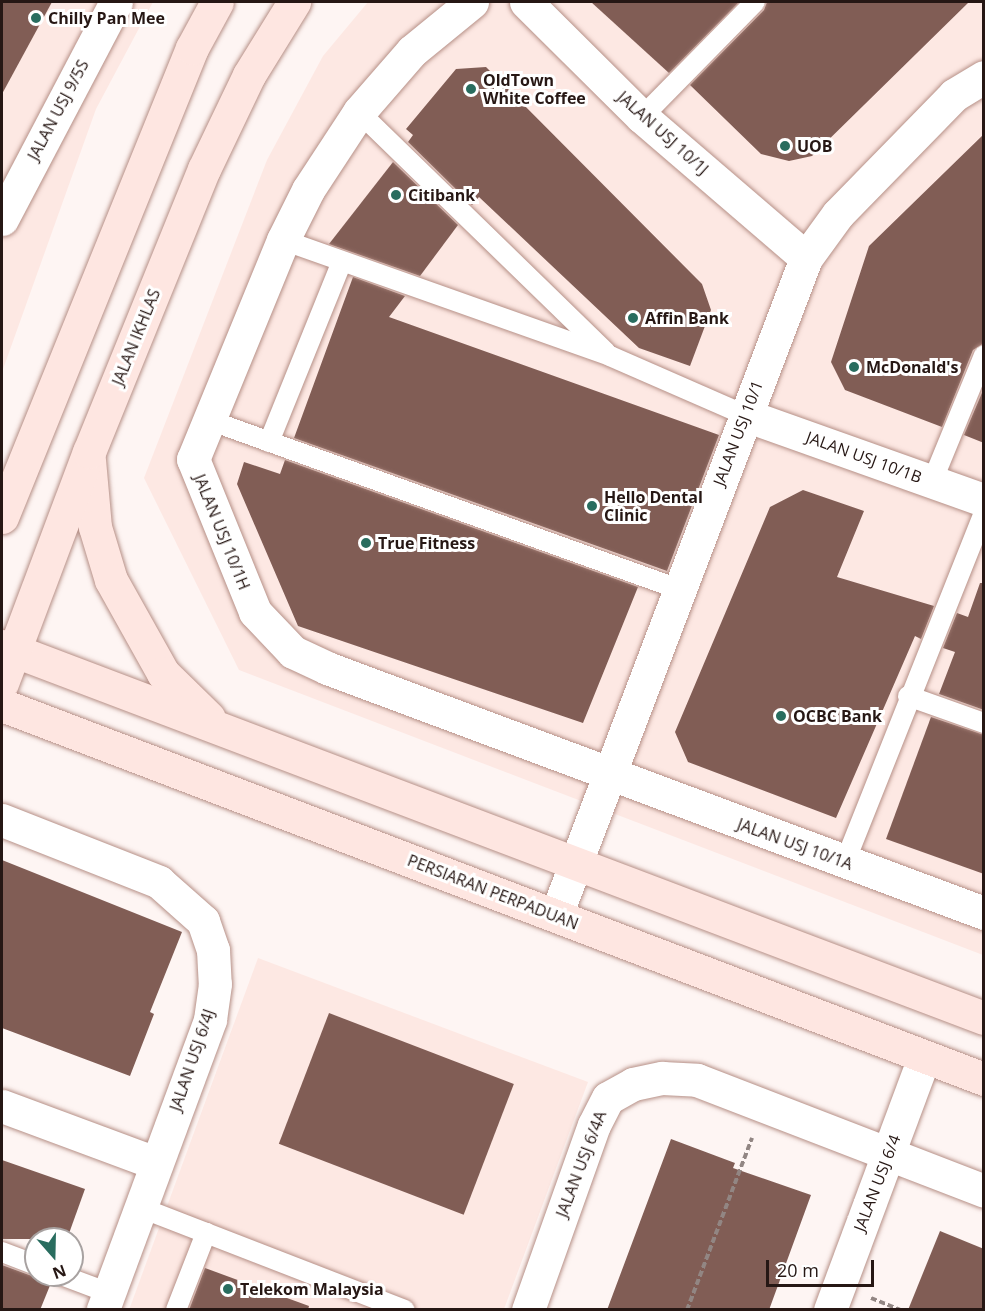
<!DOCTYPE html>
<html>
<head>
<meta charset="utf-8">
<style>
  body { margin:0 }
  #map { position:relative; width:985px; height:1311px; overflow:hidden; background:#fef5f3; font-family:"Open Sans",sans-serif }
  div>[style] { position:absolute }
  .built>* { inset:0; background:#fde8e3 }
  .building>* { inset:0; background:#815d55; transform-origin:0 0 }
  .path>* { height:4px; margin-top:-2px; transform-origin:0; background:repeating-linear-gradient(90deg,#928683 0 6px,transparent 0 9px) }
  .roads { filter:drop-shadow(0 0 2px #b69087) drop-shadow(0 0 2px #b69087) }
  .lane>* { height:20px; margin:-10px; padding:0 10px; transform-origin:10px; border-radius:10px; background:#fff }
  .street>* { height:33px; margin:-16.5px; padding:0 16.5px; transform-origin:16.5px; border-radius:16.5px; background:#fff }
  .secondary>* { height:33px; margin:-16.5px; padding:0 16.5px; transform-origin:16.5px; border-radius:16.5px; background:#fee6e1 }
  .dots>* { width:16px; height:16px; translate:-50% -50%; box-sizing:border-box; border:3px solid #fff; border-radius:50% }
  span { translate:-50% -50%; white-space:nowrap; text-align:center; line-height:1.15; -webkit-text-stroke:6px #fff; paint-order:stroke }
  .poi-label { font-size:16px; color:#261714; font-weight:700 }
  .left { translate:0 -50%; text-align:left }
  .street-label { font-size:16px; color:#261714 }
  .frame { position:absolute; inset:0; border:3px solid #261714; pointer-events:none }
  .north { position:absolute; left:24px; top:1227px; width:60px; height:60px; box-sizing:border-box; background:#fff; border:2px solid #a8a2a1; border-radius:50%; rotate:160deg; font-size:16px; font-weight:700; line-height:24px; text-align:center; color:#261714 }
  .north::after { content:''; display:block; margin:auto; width:21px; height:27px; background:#296d5f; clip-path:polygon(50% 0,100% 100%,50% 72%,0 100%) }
  .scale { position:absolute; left:766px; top:1260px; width:108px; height:27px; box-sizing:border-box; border:3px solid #261714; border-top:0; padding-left:8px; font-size:18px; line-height:21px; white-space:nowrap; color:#261714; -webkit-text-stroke:4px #fff; paint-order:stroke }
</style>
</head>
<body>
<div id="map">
  <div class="built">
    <div style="clip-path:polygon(2px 2px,153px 2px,96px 109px,2px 372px)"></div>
    <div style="clip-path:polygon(368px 2px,983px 2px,983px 955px,239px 670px,144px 478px,267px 160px,323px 56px)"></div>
    <div style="clip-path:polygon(258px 958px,588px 1082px,504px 1309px,129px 1310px)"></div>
  </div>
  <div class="building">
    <div style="clip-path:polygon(2px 2px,52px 2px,2px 94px)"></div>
    <div style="clip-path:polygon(591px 2px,739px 2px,669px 73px)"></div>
    <div style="clip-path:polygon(767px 2px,969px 2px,812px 156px,789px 161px,761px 154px,690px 85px,764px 10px)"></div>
    <div style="clip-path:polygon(486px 67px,702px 284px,711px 310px,690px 366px,639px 348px,479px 197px,472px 205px,408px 142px,413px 135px,406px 129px,456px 69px)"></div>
    <div style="clip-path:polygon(984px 134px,984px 343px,973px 350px,942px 427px,845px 390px,831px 362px,869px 246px)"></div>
    <div style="clip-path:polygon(393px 162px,458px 225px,420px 276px,329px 244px)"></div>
    <div style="clip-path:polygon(353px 277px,405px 296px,389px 317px,719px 435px,667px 571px,294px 438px)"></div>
    <div style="clip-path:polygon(984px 388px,984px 443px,964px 435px)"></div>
    <div style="clip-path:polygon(285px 460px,638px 587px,583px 723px,298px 626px,237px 484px,244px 462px,280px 474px)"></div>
    <div style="clip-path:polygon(803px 490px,864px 511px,837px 577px,934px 606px,921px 639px,915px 636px,836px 818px,688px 762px,675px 732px,770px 507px)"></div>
    <div style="clip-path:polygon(980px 583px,984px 583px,984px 710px,939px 694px,955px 652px,943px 648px,957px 613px,968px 617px)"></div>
    <div style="clip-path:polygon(931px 717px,984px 735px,984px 874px,886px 839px)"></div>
    <div style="clip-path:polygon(2px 860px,182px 932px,150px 1012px,154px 1014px,130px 1076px,2px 1028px)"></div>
    <div style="left:329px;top:1013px;width:198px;height:140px;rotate:21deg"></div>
    <div style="clip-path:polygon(671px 1139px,735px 1163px,733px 1168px,811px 1195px,769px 1310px,607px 1310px)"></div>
    <div style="clip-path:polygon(2px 1160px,85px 1189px,67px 1239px,2px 1239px)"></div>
    <div style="clip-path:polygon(940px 1231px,984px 1249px,984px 1310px,908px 1310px)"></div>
    <div style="clip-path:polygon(2px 1265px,51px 1283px,40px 1310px,2px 1310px)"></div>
    <div style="clip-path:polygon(205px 1268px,309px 1306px,308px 1310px,189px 1310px)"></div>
  </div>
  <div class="path">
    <div style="left:871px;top:1298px;width:32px;rotate:22deg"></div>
    <div style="left:687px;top:1310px;width:184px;rotate:-69.3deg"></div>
  </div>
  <div class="roads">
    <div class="lane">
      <div style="left:359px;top:112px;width:344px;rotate:44.2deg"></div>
      <div style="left:642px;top:117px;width:161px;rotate:-45.5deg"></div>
      <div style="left:283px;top:240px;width:347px;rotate:19.5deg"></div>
      <div style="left:610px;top:356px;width:147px;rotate:23.6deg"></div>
      <div style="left:209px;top:420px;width:499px;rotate:19.8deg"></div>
      <div style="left:269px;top:442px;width:192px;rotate:-68deg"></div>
      <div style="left:932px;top:482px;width:137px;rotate:-67.7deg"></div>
      <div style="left:908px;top:696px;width:81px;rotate:19.6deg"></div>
      <div style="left:845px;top:862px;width:377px;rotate:-68.3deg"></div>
      <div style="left:139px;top:1207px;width:285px;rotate:21.2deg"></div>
      <div style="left:2px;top:1252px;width:36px;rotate:21deg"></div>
      <div style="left:61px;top:1275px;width:51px;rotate:20.6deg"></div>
      <div style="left:176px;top:1310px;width:83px;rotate:-68.7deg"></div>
    </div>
    <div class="street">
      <div style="left:472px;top:2px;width:77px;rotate:140.8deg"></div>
      <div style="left:412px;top:51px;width:81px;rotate:131deg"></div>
      <div style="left:359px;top:112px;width:93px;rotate:123.2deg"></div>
      <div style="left:308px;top:190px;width:56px;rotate:116.6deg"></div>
      <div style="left:283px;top:240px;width:237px;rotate:112.3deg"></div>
      <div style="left:193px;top:459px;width:165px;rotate:67.9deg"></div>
      <div style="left:255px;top:612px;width:55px;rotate:46.5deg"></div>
      <div style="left:293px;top:652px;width:38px;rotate:25deg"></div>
      <div style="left:327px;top:668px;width:701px;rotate:20.45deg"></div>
      <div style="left:526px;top:2px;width:163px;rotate:44.8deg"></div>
      <div style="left:642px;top:117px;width:216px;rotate:40.7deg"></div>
      <div style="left:2px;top:219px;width:245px;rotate:-62.3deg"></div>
      <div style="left:745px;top:415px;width:254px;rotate:19.6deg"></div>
      <div style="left:2px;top:820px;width:169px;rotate:21.5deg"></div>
      <div style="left:159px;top:882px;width:59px;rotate:41.6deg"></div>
      <div style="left:203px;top:921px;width:31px;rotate:71deg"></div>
      <div style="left:213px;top:950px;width:34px;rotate:87deg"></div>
      <div style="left:215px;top:984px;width:36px;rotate:98deg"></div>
      <div style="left:210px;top:1020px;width:309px;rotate:110.3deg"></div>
      <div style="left:556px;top:915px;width:703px;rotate:-69.17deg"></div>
      <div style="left:806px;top:258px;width:54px;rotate:-54deg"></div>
      <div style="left:838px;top:214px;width:166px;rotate:-45.7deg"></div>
      <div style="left:954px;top:95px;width:35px;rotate:-31deg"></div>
      <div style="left:2px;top:1106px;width:163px;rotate:20.4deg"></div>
      <div style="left:528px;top:1310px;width:196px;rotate:-70.4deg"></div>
      <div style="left:594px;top:1125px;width:30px;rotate:-63deg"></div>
      <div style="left:608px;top:1098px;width:29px;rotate:-29deg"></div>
      <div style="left:633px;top:1084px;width:30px;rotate:-12deg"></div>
      <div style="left:662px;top:1078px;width:35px;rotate:3deg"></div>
      <div style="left:697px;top:1080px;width:308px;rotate:21.1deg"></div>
      <div style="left:830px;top:1310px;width:270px;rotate:-69.6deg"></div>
    </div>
    <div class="secondary">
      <div style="left:89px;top:460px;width:67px;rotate:84.9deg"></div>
      <div style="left:95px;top:527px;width:55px;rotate:73.2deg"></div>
      <div style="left:111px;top:580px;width:107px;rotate:60.8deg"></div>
      <div style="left:163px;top:673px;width:64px;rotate:44.4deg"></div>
      <div style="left:2px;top:517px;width:506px;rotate:-67.95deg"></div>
      <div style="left:192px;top:48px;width:52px;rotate:-61.5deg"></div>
      <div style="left:2px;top:646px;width:1050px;rotate:20.75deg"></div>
      <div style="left:2px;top:683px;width:247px;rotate:-69.4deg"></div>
      <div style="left:89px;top:452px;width:305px;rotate:-67.9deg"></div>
      <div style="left:204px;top:169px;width:104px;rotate:-64.4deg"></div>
      <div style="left:249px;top:75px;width:86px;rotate:-58.3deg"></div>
      <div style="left:2px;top:705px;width:1051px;rotate:20.85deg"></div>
    </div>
  </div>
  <div class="dots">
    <div style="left:36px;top:18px;background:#296d5f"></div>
    <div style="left:471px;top:89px;background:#296d5f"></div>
    <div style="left:785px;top:146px;background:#296d5f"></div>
    <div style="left:396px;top:195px;background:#296d5f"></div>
    <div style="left:633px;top:318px;background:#296d5f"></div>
    <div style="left:854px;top:367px;background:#296d5f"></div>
    <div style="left:592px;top:506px;background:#296d5f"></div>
    <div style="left:366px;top:543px;background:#296d5f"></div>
    <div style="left:781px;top:716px;background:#296d5f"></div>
    <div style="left:228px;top:1289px;background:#296d5f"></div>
  </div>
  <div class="poi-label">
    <span class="left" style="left:48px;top:18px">Chilly Pan Mee</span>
    <span class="left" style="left:483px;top:89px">OldTown<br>White Coffee</span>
    <span class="left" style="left:797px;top:146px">UOB</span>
    <span class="left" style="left:408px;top:195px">Citibank</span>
    <span class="left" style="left:645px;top:318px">Affin Bank</span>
    <span class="left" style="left:866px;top:367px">McDonald's</span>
    <span class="left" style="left:604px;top:506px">Hello Dental<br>Clinic</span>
    <span class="left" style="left:378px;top:543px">True Fitness</span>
    <span class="left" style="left:793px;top:716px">OCBC Bank</span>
    <span class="left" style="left:240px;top:1289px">Telekom Malaysia</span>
  </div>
  <div class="street-label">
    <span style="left:58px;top:110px;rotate:-62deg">JALAN USJ 9/5S</span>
    <span style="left:663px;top:133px;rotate:42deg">JALAN USJ 10/1J</span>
    <span style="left:136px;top:337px;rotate:-68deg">JALAN IKHLAS</span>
    <span style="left:738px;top:433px;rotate:-69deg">JALAN USJ 10/1</span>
    <span style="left:864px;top:457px;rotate:20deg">JALAN USJ 10/1B</span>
    <span style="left:222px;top:532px;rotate:68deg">JALAN USJ 10/1H</span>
    <span style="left:795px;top:844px;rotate:20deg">JALAN USJ 10/1A</span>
    <span style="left:493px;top:892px;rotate:21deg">PERSIARAN PERPADUAN</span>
    <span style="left:192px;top:1060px;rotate:-71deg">JALAN USJ 6/4J</span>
    <span style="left:581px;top:1164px;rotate:-69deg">JALAN USJ 6/4A</span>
    <span style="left:877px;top:1183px;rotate:-69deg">JALAN USJ 6/4</span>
  </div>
  <div class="frame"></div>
  <div class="north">N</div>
  <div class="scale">20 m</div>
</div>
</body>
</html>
